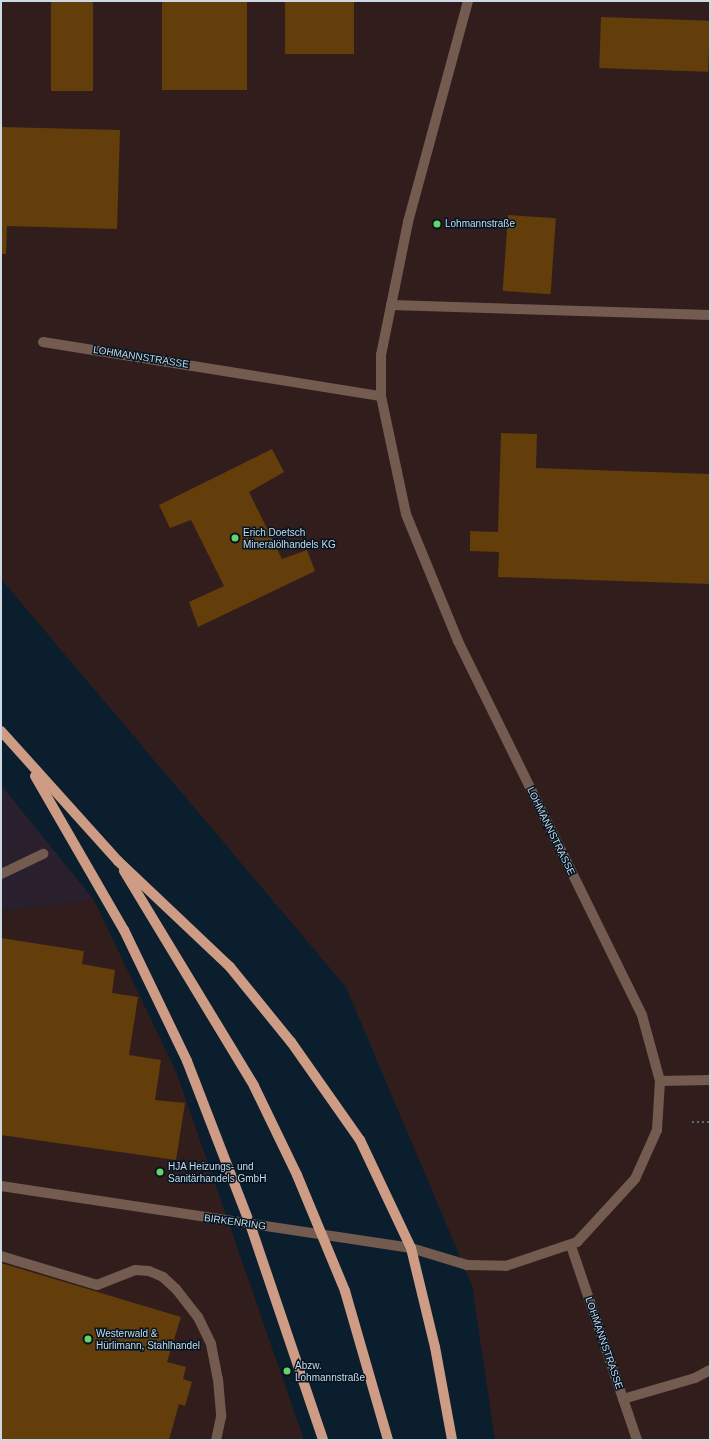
<!DOCTYPE html>
<html>
<head>
<meta charset="utf-8">
<style>
  body { margin:0 }
  #map { position:relative; width:711px; height:1441px; overflow:hidden; background:#0b1e2d; font-family:Arial,sans-serif }
  div>[style] { position:absolute }
  .commercial>* { inset:0; background:#291f2d }
  .industrial>* { inset:0; background:#311e1c }
  .building>* { inset:0; background:#633e0a; transform-origin:0 0 }
  .path>* { height:2.5px; margin-top:-1.25px; transform-origin:0; background:repeating-linear-gradient(90deg,#5c6c79 0 2px,transparent 0 5px) }
  .minor>* { height:10px; margin:-5px; padding:0 5px; transform-origin:5px; border-radius:5px; background:#745b50 }
  .major>* { height:10px; margin:-5px; padding:0 5px; transform-origin:5px; border-radius:5px; background:#ce9b84 }
  .major-bridge>* { height:10px; margin:-5px; padding:0 5px; transform-origin:5px; border-radius:5px; background:#ce9b84 }
  .dots>* { width:11px; height:11px; translate:-50% -50%; box-sizing:border-box; border:2px solid #031523; border-radius:50% }
  span { translate:-50% -50%; white-space:nowrap; text-align:center; line-height:1.15; -webkit-text-stroke:3px #031523; paint-order:stroke }
  .poi-label { font-size:10px; color:#cdd9e3 }
  .left { translate:0 -50%; text-align:left }
  .street-label { font-size:10px; color:#cdd9e3 }
  .frame { position:absolute; inset:0; border:2px solid #cdd9e3; pointer-events:none }
</style>
</head>
<body>
<div id="map">
  <div class="commercial">
    <div style="clip-path:polygon(1px 785px,94px 900px,1px 911px)"></div>
  </div>
  <div class="industrial">
    <div style="clip-path:polygon(1px 1px,710px 1px,710px 1440px,495px 1440px,472px 1285px,346px 987px,1px 579px)"></div>
    <div style="clip-path:polygon(94px 900px,177px 1074px,304px 1440px,1px 1440px,1px 911px)"></div>
  </div>
  <div class="building">
    <div style="left:51px;top:1px;width:42px;height:90px"></div>
    <div style="left:162px;top:1px;width:85px;height:89px"></div>
    <div style="left:285px;top:1px;width:69px;height:53px"></div>
    <div style="left:601px;top:17px;width:109px;height:51px;rotate:2deg"></div>
    <div style="clip-path:polygon(1px 127px,120px 130px,117px 229px,7px 226px,6px 254px,1px 254px)"></div>
    <div style="left:508px;top:215px;width:48px;height:76px;rotate:4deg"></div>
    <div style="clip-path:polygon(501px 433px,537px 434px,536px 468px,710px 474px,710px 584px,498px 577px,499px 552px,470px 551px,470px 531px,498px 532px)"></div>
    <div style="clip-path:polygon(272px 449px,284px 472px,249px 492px,282px 559px,307px 550px,315px 571px,198px 627px,189px 602px,224px 586px,191px 520px,170px 528px,159px 505px)"></div>
    <div style="clip-path:polygon(1px 938px,84px 951px,82px 964px,115px 970px,112px 993px,138px 997px,129px 1055px,161px 1060px,155px 1100px,185px 1103px,176px 1160px,1px 1135px)"></div>
    <div style="clip-path:polygon(1px 1263px,181px 1317px,167px 1362px,186px 1367px,183px 1379px,192px 1382px,185px 1406px,179px 1404px,169px 1440px,1px 1440px)"></div>
  </div>
  <div class="path">
    <div style="left:692px;top:1122px;width:18px"></div>
  </div>
  <div class="minor">
    <div style="left:391px;top:305px;width:319px;rotate:1.8deg"></div>
    <div style="left:43px;top:342px;width:342px;rotate:9.1deg"></div>
    <div style="left:1px;top:874px;width:47px;rotate:-25.5deg"></div>
    <div style="left:660px;top:1081px;width:50px;rotate:-1.1deg"></div>
    <div style="left:1px;top:1186px;width:415px;rotate:8.6deg"></div>
    <div style="left:411px;top:1248px;width:59px;rotate:16.9deg"></div>
    <div style="left:467px;top:1265px;width:39px;rotate:1deg"></div>
    <div style="left:506px;top:1266px;width:75px;rotate:-18.7deg"></div>
    <div style="left:577px;top:1242px;width:86px;rotate:-47.4deg"></div>
    <div style="left:635px;top:1179px;width:54px;rotate:-65.8deg"></div>
    <div style="left:657px;top:1130px;width:49px;rotate:-86.5deg"></div>
    <div style="left:660px;top:1081px;width:68px;rotate:-105.3deg"></div>
    <div style="left:642px;top:1015px;width:417px;rotate:-116.2deg"></div>
    <div style="left:458px;top:641px;width:137px;rotate:-112.3deg"></div>
    <div style="left:406px;top:514px;width:121px;rotate:-102deg"></div>
    <div style="left:381px;top:396px;width:41px;rotate:-90deg"></div>
    <div style="left:381px;top:355px;width:136px;rotate:-78.5deg"></div>
    <div style="left:408px;top:222px;width:229px;rotate:-74.8deg"></div>
    <div style="left:571px;top:1246px;width:205px;rotate:71.2deg"></div>
    <div style="left:1px;top:1256px;width:100px;rotate:16.8deg"></div>
    <div style="left:97px;top:1285px;width:41px;rotate:-21.5deg"></div>
    <div style="left:135px;top:1270px;width:14px;rotate:4deg"></div>
    <div style="left:149px;top:1271px;width:15px;rotate:23deg"></div>
    <div style="left:163px;top:1277px;width:18px;rotate:43deg"></div>
    <div style="left:176px;top:1289px;width:36px;rotate:52deg"></div>
    <div style="left:198px;top:1317px;width:30px;rotate:64deg"></div>
    <div style="left:211px;top:1344px;width:36px;rotate:79deg"></div>
    <div style="left:218px;top:1379px;width:38px;rotate:85deg"></div>
    <div style="left:221px;top:1417px;width:24px;rotate:102deg"></div>
    <div style="left:623px;top:1399px;width:75px;rotate:-16.3deg"></div>
    <div style="left:695px;top:1378px;width:17px;rotate:-28deg"></div>
  </div>
  <div class="major">
    <div style="left:1px;top:731px;width:175px;rotate:48deg"></div>
    <div style="left:118px;top:861px;width:154px;rotate:43.4deg"></div>
    <div style="left:230px;top:967px;width:97px;rotate:50.9deg"></div>
    <div style="left:291px;top:1042px;width:120px;rotate:54.9deg"></div>
    <div style="left:360px;top:1140px;width:119px;rotate:64.7deg"></div>
    <div style="left:411px;top:1248px;width:102px;rotate:76.4deg"></div>
    <div style="left:435px;top:1347px;width:95px;rotate:79.6deg"></div>
    <div style="left:35px;top:776px;width:178px;rotate:60deg"></div>
    <div style="left:124px;top:930px;width:145px;rotate:64.3deg"></div>
    <div style="left:187px;top:1061px;width:175px;rotate:68.9deg"></div>
    <div style="left:250px;top:1224px;width:228px;rotate:71.3deg"></div>
    <div style="left:124px;top:871px;width:251px;rotate:58.8deg"></div>
    <div style="left:254px;top:1086px;width:99px;rotate:64.2deg"></div>
    <div style="left:345px;top:1291px;width:155px;rotate:73.9deg"></div>
  </div>
  <div class="major-bridge">
    <div style="left:297px;top:1175px;width:126px;rotate:67.5deg"></div>
  </div>
  <div class="dots">
    <div style="left:437px;top:224px;background:#69d464"></div>
    <div style="left:235px;top:538px;background:#69d464"></div>
    <div style="left:160px;top:1172px;background:#69d464"></div>
    <div style="left:88px;top:1339px;background:#69d464"></div>
    <div style="left:287px;top:1371px;background:#69d464"></div>
  </div>
  <div class="poi-label">
    <span class="left" style="left:445px;top:224px">Lohmannstraße</span>
    <span class="left" style="left:243px;top:538px">Erich Doetsch<br>Mineralölhandels KG</span>
    <span class="left" style="left:168px;top:1172px">HJA Heizungs- und<br>Sanitärhandels GmbH</span>
    <span class="left" style="left:96px;top:1339px">Westerwald &amp;<br>Hürlimann, Stahlhandel</span>
    <span class="left" style="left:295px;top:1371px">Abzw.<br>Lohmannstraße</span>
  </div>
  <div class="street-label">
    <span style="left:141px;top:357px;rotate:9deg">LOHMANNSTRASSE</span>
    <span style="left:551px;top:831px;rotate:64deg">LOHMANNSTRASSE</span>
    <span style="left:235px;top:1222px;rotate:8deg">BIRKENRING</span>
    <span style="left:604px;top:1343px;rotate:71deg">LOHMANNSTRASSE</span>
  </div>
  <div class="frame"></div>
</div>
</body>
</html>
